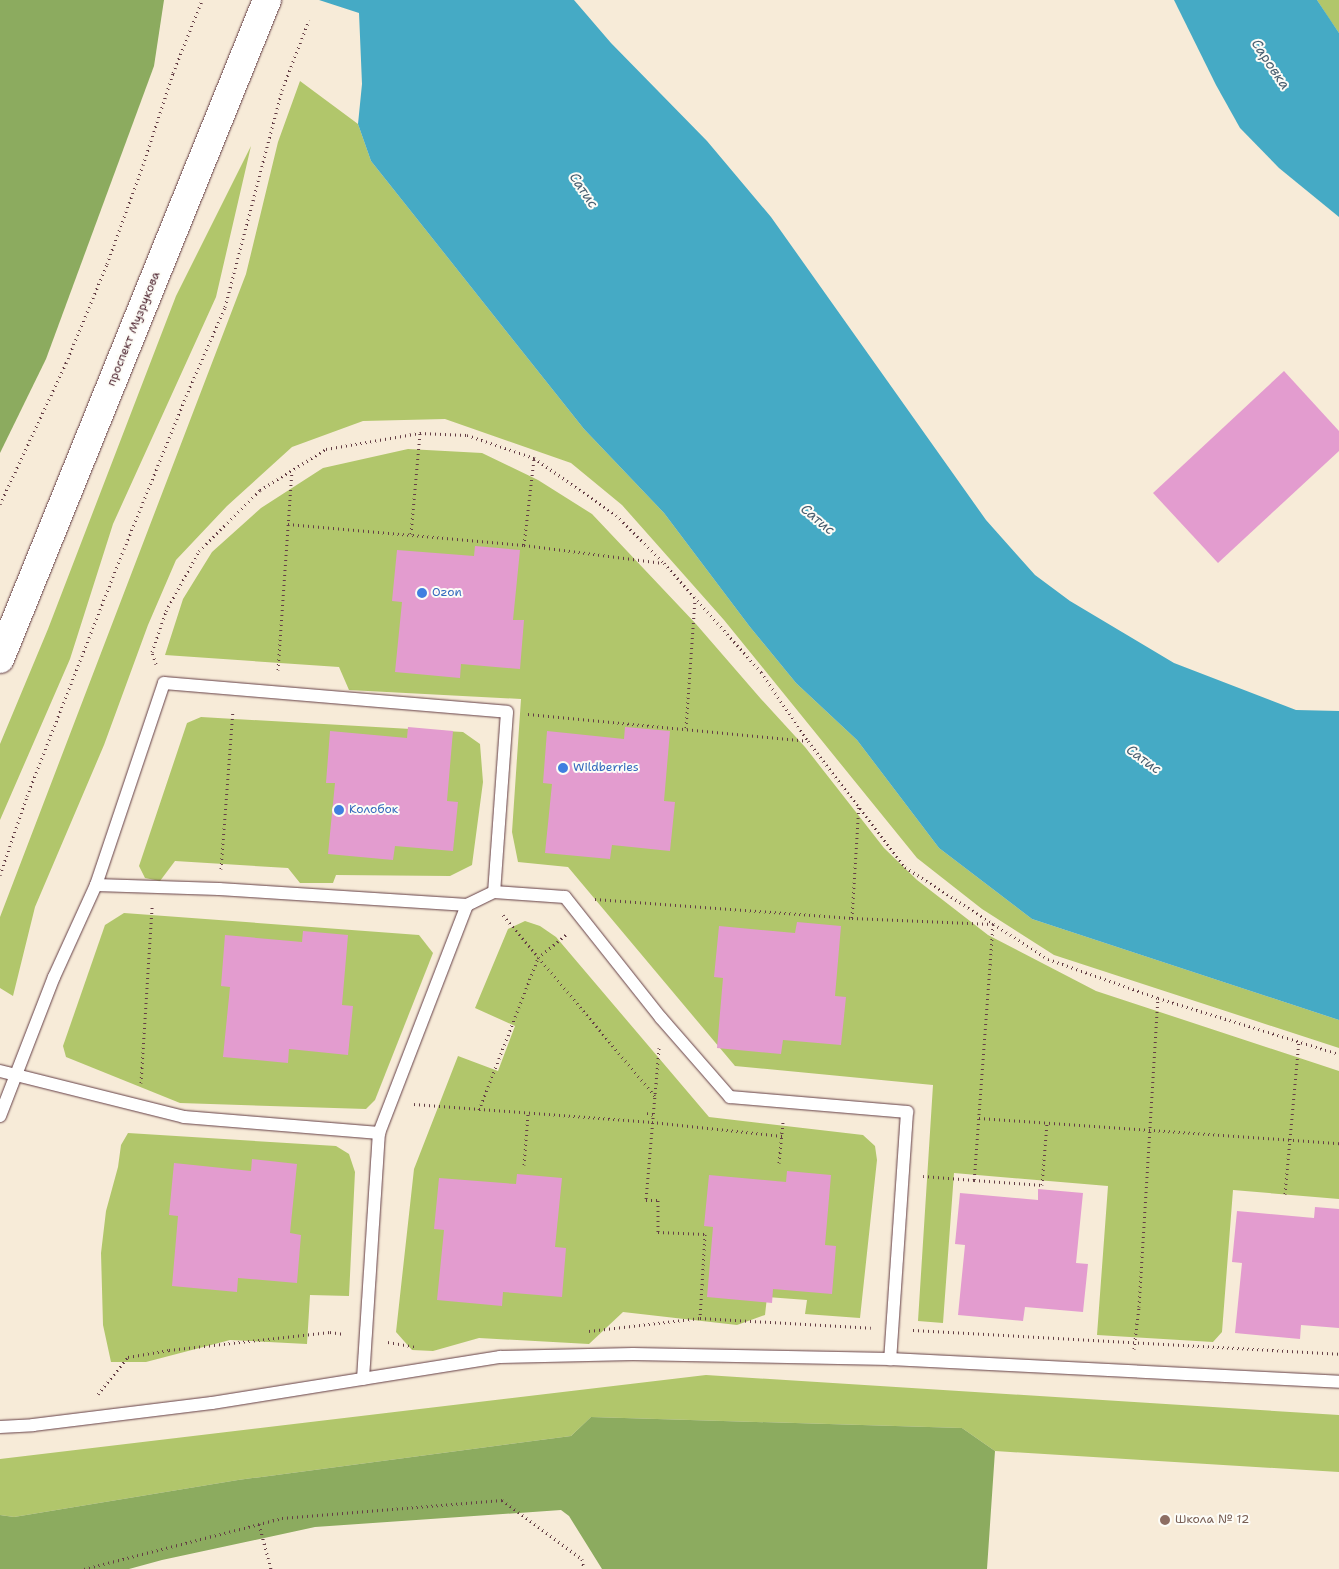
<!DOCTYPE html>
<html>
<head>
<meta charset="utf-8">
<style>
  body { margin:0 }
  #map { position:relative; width:1339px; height:1569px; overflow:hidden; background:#f7ebd8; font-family:"Shantell Sans",sans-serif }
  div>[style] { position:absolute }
  .green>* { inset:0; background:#b1c66b }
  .forest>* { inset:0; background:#8cab5f }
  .water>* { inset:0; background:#45aac5 }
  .building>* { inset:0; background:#e39ccf }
  .path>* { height:3px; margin-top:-1.5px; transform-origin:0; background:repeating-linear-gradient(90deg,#643e45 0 1px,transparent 0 5px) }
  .roads { filter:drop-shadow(0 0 1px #643e45) drop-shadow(0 0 1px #643e45) }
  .lane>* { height:12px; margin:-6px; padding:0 6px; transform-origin:6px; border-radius:6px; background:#fff }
  .secondary>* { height:28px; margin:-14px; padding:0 14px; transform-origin:14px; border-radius:14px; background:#fff }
  .dots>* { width:14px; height:14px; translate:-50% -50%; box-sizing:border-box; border:2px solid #fdfcf7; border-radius:50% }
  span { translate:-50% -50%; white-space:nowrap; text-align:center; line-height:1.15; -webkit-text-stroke:4px #fdfcf7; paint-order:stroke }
  .street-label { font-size:12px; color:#4a1f2b }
  .shop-label { font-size:12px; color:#366cbe }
  .left { translate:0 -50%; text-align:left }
  .education-label { font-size:12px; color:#785e54 }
  .water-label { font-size:14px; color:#485e70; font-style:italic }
</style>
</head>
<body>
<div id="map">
  <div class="green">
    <div style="clip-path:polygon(1317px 0,1339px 0,1339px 33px,1328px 17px)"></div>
    <div style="clip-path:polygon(300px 81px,358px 124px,371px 161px,584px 429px,664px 513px,750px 627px,796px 683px,857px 740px,939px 848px,1032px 919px,1339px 1020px,1339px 1048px,1054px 955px,982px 909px,917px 858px,724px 620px,622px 505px,571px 463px,445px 419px,363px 421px,292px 447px,227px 506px,176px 560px,148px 625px,104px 745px,35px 907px,13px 996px,0 988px,0 917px,246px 274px,278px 142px)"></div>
    <div style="clip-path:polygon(251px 146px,216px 297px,113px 524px,70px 659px,0 820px,0 744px,48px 629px,176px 296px)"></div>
    <div style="clip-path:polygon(408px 449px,482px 453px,538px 480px,592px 514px,696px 624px,761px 699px,805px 747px,884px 848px,917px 880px,988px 935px,1096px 991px,1339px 1071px,1339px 1199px,1233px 1190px,1222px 1332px,1213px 1342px,1097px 1335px,1108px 1186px,954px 1173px,943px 1323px,918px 1321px,933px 1085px,735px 1066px,568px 867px,518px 862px,512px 832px,521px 699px,349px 690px,339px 667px,165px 655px,183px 599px,212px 552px,261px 508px,323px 468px)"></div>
    <div style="clip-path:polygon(201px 717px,463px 732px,480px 744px,483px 782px,472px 865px,450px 876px,336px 875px,333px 883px,300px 883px,288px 868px,175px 861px,160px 881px,145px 878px,139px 866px,187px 723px)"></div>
    <div style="clip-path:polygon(124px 913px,419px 935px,433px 953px,375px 1100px,366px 1109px,180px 1103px,66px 1057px,63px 1046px,105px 925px)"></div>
    <div style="clip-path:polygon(525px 921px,540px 926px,556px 937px,709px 1117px,863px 1135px,875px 1146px,877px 1160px,860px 1318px,805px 1314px,807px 1300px,767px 1297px,765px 1315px,737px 1325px,623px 1312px,589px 1344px,479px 1338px,433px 1351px,412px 1350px,396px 1332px,414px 1169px,458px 1056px,498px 1071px,515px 1026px,475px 1008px,508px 929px)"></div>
    <div style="clip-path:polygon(128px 1133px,336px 1146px,349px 1154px,355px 1172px,349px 1296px,310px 1295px,307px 1344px,230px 1340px,146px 1362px,111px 1362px,103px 1325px,101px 1253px,106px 1211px,118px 1167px,121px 1145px)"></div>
    <div style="clip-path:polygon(706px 1375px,1339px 1415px,1339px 1472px,995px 1451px,962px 1428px,591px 1417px,571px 1436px,238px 1480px,14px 1517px,0 1515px,0 1459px)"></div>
  </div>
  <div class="forest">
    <div style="clip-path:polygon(0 0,164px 0,154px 66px,46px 359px,0 453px)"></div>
    <div style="clip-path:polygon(591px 1417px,962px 1428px,995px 1451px,987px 1569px,602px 1569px,569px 1516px,561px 1510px,315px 1527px,162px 1560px,129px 1569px,0 1569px,0 1515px,14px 1517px,238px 1480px,571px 1436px)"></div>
  </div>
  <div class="water">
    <div style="clip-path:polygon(319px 0,574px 0,611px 43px,707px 141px,771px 217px,986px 520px,1035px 575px,1070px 601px,1174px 663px,1296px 710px,1339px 711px,1339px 1020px,1032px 919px,939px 848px,857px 740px,796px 683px,750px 627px,664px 513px,584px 429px,371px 161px,358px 124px,362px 84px,359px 13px)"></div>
    <div style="clip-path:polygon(1174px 0,1317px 0,1339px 33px,1339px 217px,1279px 168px,1240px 128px,1216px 85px)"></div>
  </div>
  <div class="building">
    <div style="clip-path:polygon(1284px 371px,1339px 431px,1339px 451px,1218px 563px,1153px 493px)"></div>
    <div style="clip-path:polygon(475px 546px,520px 550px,513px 620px,524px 620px,520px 669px,461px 664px,460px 678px,395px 672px,402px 602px,392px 601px,397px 550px,474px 556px)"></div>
    <div style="clip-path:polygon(408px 727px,453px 731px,447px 801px,458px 802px,453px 851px,395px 846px,393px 860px,328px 854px,335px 783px,326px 783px,330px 731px,407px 738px)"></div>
    <div style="clip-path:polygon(625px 727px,670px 731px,664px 801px,675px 802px,670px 851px,612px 845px,610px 859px,545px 853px,552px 784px,543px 783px,547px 731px,624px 739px)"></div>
    <div style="clip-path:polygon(797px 922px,841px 926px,835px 996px,846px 997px,841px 1045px,783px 1040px,781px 1054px,717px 1048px,723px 978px,714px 977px,719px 926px,795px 933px)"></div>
    <div style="clip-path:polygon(303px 931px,348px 935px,342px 1005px,353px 1006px,348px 1055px,289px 1049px,288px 1063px,223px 1057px,230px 987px,221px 986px,225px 935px,302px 942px)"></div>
    <div style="clip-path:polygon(252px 1159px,297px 1164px,290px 1233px,301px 1235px,297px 1283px,238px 1278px,237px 1292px,172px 1286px,178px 1216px,169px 1215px,174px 1163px,251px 1171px)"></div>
    <div style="clip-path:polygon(787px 1171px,831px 1175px,825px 1245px,836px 1246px,832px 1294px,773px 1289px,772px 1303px,707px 1297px,713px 1227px,704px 1226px,709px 1175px,786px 1182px)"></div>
    <div style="clip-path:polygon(517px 1174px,562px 1178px,555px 1247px,566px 1248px,562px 1297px,503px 1292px,502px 1306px,437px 1300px,444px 1230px,434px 1229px,439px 1178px,516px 1184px)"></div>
    <div style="clip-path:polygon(1038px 1189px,1083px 1193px,1076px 1263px,1088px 1264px,1083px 1312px,1025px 1307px,1023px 1321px,958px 1315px,965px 1245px,955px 1244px,960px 1193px,1038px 1200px)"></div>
    <div style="clip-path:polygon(1315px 1207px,1339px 1209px,1339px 1328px,1301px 1325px,1300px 1339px,1235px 1333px,1242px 1263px,1232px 1262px,1237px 1211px,1314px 1218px)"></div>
  </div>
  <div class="path">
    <div style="left:0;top:504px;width:156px;rotate:-64.9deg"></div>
    <div style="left:66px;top:363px;width:107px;rotate:-67.5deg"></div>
    <div style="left:107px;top:264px;width:105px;rotate:-70deg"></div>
    <div style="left:143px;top:165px;width:97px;rotate:-71.9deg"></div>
    <div style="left:173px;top:73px;width:79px;rotate:-68.3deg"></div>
    <div style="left:288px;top:524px;width:237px;rotate:5.1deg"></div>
    <div style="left:524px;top:545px;width:140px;rotate:7.4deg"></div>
    <div style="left:411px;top:534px;width:101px;rotate:-84.9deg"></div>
    <div style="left:524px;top:545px;width:88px;rotate:-83.4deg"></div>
    <div style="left:156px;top:664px;width:13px;rotate:-108deg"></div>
    <div style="left:152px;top:652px;width:43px;rotate:-71.1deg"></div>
    <div style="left:166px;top:611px;width:68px;rotate:-61.2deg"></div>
    <div style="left:199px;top:551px;width:86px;rotate:-45deg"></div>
    <div style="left:260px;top:490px;width:78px;rotate:-31.8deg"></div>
    <div style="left:326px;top:449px;width:95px;rotate:-9.7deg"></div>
    <div style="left:420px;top:433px;width:47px;rotate:2.4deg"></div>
    <div style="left:467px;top:435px;width:71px;rotate:18.9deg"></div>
    <div style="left:534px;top:458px;width:100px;rotate:34.8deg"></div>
    <div style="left:616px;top:515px;width:68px;rotate:45deg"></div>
    <div style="left:664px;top:563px;width:146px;rotate:48.3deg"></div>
    <div style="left:761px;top:672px;width:83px;rotate:55.7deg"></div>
    <div style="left:808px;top:741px;width:159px;rotate:52.4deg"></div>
    <div style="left:905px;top:867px;width:170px;rotate:32.8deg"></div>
    <div style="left:1048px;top:959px;width:117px;rotate:19.5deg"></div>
    <div style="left:1158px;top:998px;width:189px;rotate:17.2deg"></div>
    <div style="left:278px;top:670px;width:199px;rotate:-86deg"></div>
    <div style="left:528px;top:714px;width:280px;rotate:5.5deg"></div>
    <div style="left:686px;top:728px;width:130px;rotate:-86deg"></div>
    <div style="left:221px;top:869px;width:158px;rotate:-85.7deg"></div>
    <div style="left:0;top:875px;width:83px;rotate:-71.1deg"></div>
    <div style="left:27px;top:796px;width:265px;rotate:-68.6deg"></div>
    <div style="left:124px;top:549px;width:165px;rotate:-67.9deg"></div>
    <div style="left:186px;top:396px;width:97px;rotate:-66.3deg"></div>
    <div style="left:225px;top:307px;width:224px;rotate:-75.3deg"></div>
    <div style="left:282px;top:90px;width:75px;rotate:-68.9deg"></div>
    <div style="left:595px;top:899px;width:258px;rotate:4.2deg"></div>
    <div style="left:852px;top:918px;width:141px;rotate:2.4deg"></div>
    <div style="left:993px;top:924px;width:257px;rotate:94.2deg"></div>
    <div style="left:974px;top:1180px;width:51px;rotate:-175.5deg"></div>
    <div style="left:503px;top:915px;width:236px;rotate:50deg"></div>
    <div style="left:852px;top:918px;width:114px;rotate:-86.5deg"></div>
    <div style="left:659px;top:1048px;width:153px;rotate:94.9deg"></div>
    <div style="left:646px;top:1200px;width:12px"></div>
    <div style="left:658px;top:1200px;width:32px;rotate:90deg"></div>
    <div style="left:658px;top:1232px;width:47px;rotate:2.4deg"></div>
    <div style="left:705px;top:1234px;width:84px;rotate:93.4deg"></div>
    <div style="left:141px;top:1083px;width:176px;rotate:-86.4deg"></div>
    <div style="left:414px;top:1104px;width:239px;rotate:4.3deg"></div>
    <div style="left:652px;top:1122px;width:131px;rotate:6.1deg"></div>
    <div style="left:479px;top:1110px;width:163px;rotate:-68.8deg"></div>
    <div style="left:538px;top:958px;width:38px;rotate:-40deg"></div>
    <div style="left:647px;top:1113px;width:6px;rotate:18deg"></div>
    <div style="left:979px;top:1118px;width:361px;rotate:4deg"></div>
    <div style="left:779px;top:1163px;width:41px;rotate:-84.4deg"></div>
    <div style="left:524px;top:1165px;width:51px;rotate:-85.5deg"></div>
    <div style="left:974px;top:1180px;width:68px;rotate:4.2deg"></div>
    <div style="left:1042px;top:1185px;width:62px;rotate:-85.4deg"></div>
    <div style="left:1285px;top:1194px;width:154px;rotate:-84.8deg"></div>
    <div style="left:913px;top:1330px;width:427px;rotate:3.2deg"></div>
    <div style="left:589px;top:1331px;width:112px;rotate:-6.7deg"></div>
    <div style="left:700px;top:1318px;width:171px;rotate:3.3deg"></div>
    <div style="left:388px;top:1342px;width:28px;rotate:10deg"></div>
    <div style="left:1134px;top:1349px;width:42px;rotate:-83.2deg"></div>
    <div style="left:1139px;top:1307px;width:310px;rotate:-86.5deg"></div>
    <div style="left:98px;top:1394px;width:48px;rotate:-51deg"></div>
    <div style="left:128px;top:1357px;width:42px;rotate:-9.7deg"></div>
    <div style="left:169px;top:1350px;width:162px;rotate:-6.4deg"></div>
    <div style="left:330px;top:1332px;width:14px;rotate:8deg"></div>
    <div style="left:259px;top:1524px;width:47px;rotate:75.1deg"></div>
    <div style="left:84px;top:1569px;width:204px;rotate:-14.4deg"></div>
    <div style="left:282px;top:1518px;width:221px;rotate:-4.7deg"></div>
    <div style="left:502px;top:1500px;width:99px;rotate:36.4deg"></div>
    <div style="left:582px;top:1559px;width:10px;rotate:79deg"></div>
  </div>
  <div class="roads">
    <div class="lane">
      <div style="left:96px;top:885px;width:123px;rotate:1.9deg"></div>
      <div style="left:219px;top:889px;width:249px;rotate:3.7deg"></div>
      <div style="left:467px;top:905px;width:30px;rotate:-26deg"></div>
      <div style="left:494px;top:892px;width:71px;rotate:4deg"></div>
      <div style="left:565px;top:897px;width:154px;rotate:51.6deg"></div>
      <div style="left:661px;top:1018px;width:105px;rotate:48.9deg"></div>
      <div style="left:730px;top:1097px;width:178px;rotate:4.8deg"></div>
      <div style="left:907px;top:1112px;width:248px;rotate:93.9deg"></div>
      <div style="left:0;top:1071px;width:190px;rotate:14deg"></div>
      <div style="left:184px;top:1117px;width:196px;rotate:4.7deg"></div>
      <div style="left:379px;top:1133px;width:244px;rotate:-68.9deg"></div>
      <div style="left:0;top:1116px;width:149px;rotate:-68.8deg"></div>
      <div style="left:54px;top:977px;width:101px;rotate:-65.5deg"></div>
      <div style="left:96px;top:885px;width:213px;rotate:-71.4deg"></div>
      <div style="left:164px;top:683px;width:344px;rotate:4.8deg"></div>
      <div style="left:507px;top:712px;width:180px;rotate:94.1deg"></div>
      <div style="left:363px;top:1379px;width:247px;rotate:-86.3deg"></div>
      <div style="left:0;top:1427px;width:33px;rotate:-3deg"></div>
      <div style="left:33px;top:1425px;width:180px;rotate:-7deg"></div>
      <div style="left:212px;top:1403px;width:292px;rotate:-9.1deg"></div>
      <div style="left:500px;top:1357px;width:133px;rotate:-1.3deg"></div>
      <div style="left:633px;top:1354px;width:257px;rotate:1.1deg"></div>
      <div style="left:890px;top:1359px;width:450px;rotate:2.9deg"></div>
    </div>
    <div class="secondary">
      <div style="left:0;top:659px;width:711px;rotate:-67.94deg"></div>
    </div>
  </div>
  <div class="dots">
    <div style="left:422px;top:593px;background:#3f7fe0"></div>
    <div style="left:563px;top:768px;background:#3f7fe0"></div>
    <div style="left:339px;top:810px;background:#3f7fe0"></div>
    <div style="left:1165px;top:1520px;background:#8d6e63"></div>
  </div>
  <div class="street-label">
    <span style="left:134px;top:329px;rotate:-68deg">проспект Музрукова</span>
  </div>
  <div class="shop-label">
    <span class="left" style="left:432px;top:593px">Ozon</span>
    <span class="left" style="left:573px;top:768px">Wildberries</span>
    <span class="left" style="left:349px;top:810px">Колобок</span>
  </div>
  <div class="education-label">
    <span class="left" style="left:1175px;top:1520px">Школа № 12</span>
  </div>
  <div class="water-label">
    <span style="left:1271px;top:64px;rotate:56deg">Саровка</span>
    <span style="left:584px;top:190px;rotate:56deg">Сатис</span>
    <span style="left:818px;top:519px;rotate:40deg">Сатис</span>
    <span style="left:1144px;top:759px;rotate:36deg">Сатис</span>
  </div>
</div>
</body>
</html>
